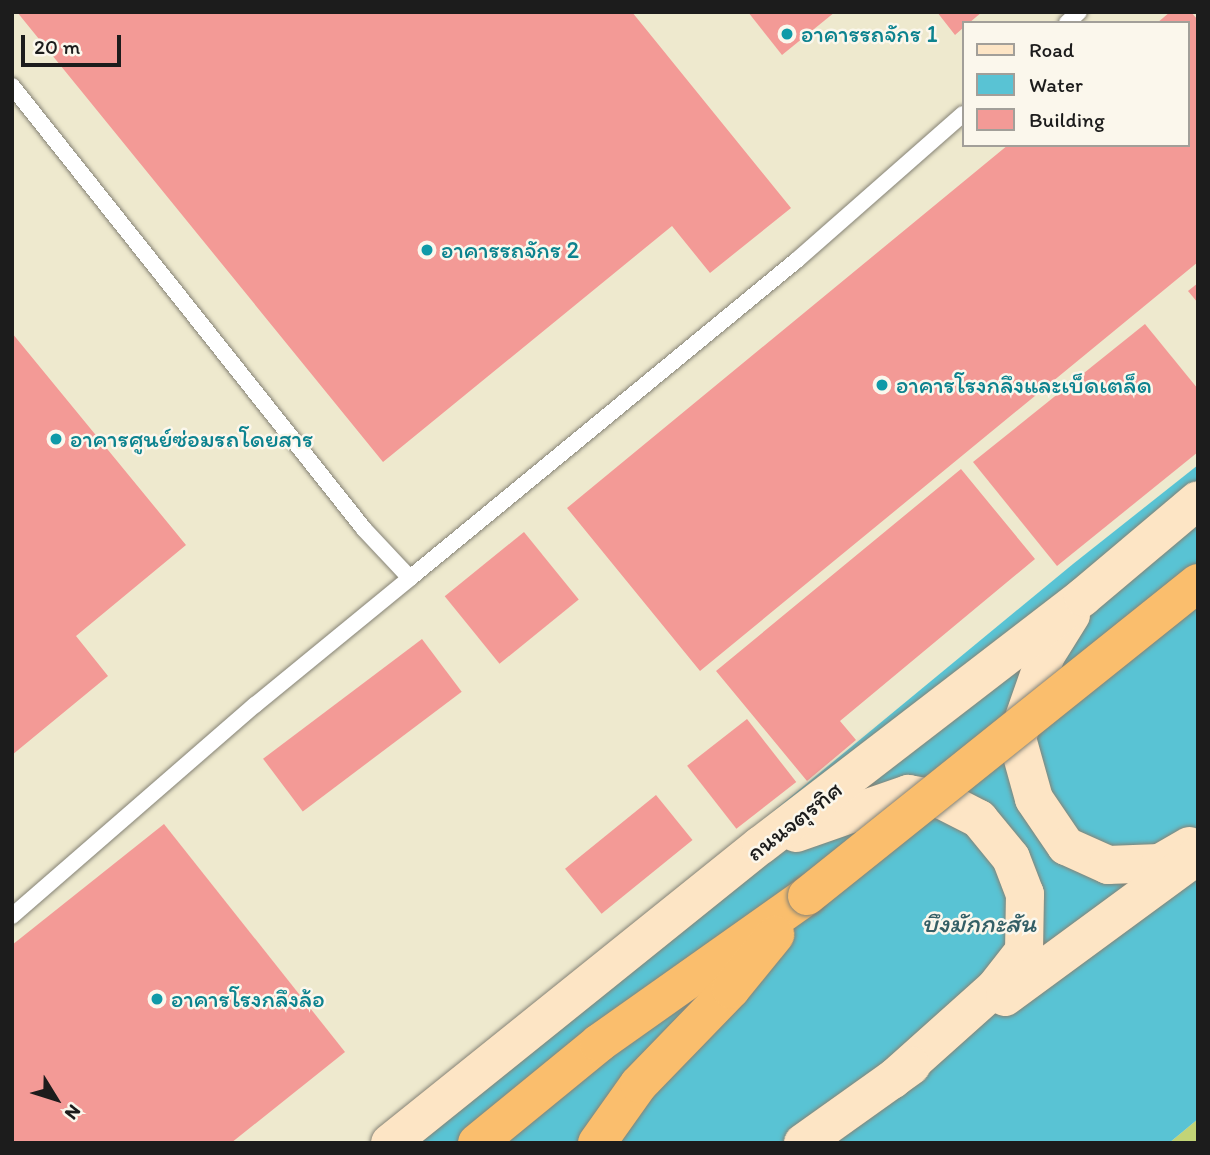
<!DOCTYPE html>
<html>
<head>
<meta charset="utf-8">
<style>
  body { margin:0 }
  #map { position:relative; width:1210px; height:1155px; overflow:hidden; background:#eee9ce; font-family:Itim,"Playpen Sans Thai",sans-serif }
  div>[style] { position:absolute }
  .green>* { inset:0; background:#c2d476 }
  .water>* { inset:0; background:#59c3d4 }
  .building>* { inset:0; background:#f39a96; transform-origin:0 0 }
  .roads { filter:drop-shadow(0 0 2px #858275) drop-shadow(0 0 2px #858275) }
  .lane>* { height:16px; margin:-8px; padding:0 8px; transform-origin:8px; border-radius:8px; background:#fff }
  .secondary>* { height:38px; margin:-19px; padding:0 19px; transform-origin:19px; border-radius:19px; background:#fde5c5 }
  .highway>* { height:38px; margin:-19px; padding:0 19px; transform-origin:19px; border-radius:19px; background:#fabe6d }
  .bridges { filter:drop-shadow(0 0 2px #858275) drop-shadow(0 0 2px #858275) }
  .highway-bridge>* { height:38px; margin:-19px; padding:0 19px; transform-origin:19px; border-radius:19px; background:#fabe6d }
  .dots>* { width:19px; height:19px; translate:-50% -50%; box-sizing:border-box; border:4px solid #fbf7ec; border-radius:50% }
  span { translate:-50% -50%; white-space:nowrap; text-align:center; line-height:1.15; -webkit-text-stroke:5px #fbf7ec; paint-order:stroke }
  .culture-label { font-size:24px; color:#0d838f }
  .left { translate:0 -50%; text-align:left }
  .street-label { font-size:24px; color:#1c1c1c }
  .water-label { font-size:26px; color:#345f66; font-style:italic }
  .frame { position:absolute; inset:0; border:14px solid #1c1c1c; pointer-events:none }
  .legend { position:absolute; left:962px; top:21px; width:228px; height:126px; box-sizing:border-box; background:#fbf7ec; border:2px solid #a29f99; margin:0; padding:9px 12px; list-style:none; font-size:21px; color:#1c1c1c }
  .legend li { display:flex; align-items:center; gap:14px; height:35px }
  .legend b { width:35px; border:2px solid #a29f99 }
  .north { position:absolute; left:21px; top:1064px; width:70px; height:70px; -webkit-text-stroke:5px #fbf7ec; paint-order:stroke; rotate:128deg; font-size:19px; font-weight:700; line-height:28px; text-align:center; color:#1c1c1c }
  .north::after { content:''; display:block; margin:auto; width:24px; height:32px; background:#1c1c1c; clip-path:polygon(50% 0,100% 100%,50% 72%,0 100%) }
  .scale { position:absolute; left:21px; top:35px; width:100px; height:32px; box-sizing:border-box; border:4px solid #1c1c1c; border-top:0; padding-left:9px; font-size:21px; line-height:24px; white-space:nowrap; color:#1c1c1c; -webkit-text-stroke:5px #fbf7ec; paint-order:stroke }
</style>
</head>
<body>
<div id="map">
  <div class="green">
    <div style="clip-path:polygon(1198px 1119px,1198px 1143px,1169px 1143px)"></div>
  </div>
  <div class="water">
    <div style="clip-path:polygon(1198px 465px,1198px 1119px,1169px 1143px,371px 1143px,1073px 564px)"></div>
  </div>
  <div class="building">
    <div style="clip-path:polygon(17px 12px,632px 12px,791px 208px,710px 273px,672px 226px,383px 462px)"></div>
    <div style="clip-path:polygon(748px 12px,835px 12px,782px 55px)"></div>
    <div style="clip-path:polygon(937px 12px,982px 12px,969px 23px,963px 23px,963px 28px,955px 35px)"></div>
    <div style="clip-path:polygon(1170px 12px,1191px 12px,1198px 20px,1198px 262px,700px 671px,567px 508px,1008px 145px,1187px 145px,1187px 23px,1157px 23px)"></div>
    <div style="clip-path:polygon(1198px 283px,1198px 303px,1188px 291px)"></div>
    <div style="clip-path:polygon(1145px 324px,1198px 389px,1198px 452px,1057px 566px,973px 462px)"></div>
    <div style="clip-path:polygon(12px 333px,186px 545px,76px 636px,108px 676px,12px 755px)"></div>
    <div style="clip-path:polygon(961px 469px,1035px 559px,840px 721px,856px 740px,807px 781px,716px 671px)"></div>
    <div style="left:524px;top:532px;width:87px;height:102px;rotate:51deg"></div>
    <div style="left:422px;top:639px;width:66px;height:199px;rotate:53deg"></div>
    <div style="left:747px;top:719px;width:80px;height:76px;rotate:52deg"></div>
    <div style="left:656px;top:795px;width:58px;height:117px;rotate:51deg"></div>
    <div style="clip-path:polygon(164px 824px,345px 1052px,231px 1143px,12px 1143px,12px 945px)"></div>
  </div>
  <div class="roads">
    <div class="lane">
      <div style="left:1067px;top:23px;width:16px;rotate:-43deg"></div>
      <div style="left:12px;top:86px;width:566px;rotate:51.53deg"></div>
      <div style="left:364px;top:529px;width:67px;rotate:46.8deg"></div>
      <div style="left:410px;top:578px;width:501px;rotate:-39.41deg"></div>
      <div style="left:797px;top:260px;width:221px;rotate:-41.3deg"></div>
      <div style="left:12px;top:916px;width:322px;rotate:-41deg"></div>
      <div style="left:255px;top:705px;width:200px;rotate:-39.3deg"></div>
    </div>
    <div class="secondary">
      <div style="left:1071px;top:615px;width:47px;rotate:122deg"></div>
      <div style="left:1046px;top:655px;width:88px;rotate:109.3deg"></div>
      <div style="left:1017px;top:738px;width:63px;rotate:74.4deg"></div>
      <div style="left:1034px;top:799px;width:57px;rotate:55.8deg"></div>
      <div style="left:1066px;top:846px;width:46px;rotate:24.3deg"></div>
      <div style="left:1108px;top:865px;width:52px;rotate:-2.2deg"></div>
      <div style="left:1160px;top:863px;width:34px;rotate:-30deg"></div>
      <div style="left:796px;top:833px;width:119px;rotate:-19.2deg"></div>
      <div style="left:908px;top:794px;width:35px;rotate:10deg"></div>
      <div style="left:942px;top:800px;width:42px;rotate:27.2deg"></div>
      <div style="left:979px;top:819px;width:50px;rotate:50.6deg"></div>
      <div style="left:1011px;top:858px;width:39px;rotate:69deg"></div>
      <div style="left:1025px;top:894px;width:57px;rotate:91deg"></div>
      <div style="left:1024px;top:951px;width:47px;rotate:128.1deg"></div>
      <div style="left:995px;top:988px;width:138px;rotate:138.2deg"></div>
      <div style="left:1005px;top:997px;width:240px;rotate:-36.3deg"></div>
      <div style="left:390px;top:1143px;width:476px;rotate:-38.8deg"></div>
      <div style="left:761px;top:845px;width:406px;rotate:-37.6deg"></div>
      <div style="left:1083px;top:597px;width:150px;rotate:-40.1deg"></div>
      <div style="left:803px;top:1143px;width:133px;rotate:-35.5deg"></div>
    </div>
    <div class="highway">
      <div style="left:477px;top:1143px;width:158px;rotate:-39.3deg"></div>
      <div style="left:599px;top:1043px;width:255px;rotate:-35.3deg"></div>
      <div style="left:597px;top:1143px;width:72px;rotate:-54.6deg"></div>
      <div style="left:639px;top:1084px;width:132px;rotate:-45.9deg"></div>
      <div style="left:731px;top:989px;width:70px;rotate:-50.8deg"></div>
    </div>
  </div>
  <div class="bridges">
    <div class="highway-bridge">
      <div style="left:807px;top:896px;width:501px;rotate:-38.68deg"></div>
    </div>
  </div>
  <div class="dots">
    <div style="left:787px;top:34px;background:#0f9aa8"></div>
    <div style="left:427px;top:250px;background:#0f9aa8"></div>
    <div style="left:882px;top:385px;background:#0f9aa8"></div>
    <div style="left:56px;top:439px;background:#0f9aa8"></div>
    <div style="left:157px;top:999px;background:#0f9aa8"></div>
  </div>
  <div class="culture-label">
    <span class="left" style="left:801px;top:34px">อาคารรถจักร 1</span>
    <span class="left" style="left:441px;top:250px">อาคารรถจักร 2</span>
    <span class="left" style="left:896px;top:385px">อาคารโรงกลึงและเบ็ดเตล็ด</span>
    <span class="left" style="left:70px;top:439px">อาคารศูนย์ซ่อมรถโดยสาร</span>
    <span class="left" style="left:171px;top:999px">อาคารโรงกลึงล้อ</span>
  </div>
  <div class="street-label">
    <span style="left:794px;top:821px;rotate:-38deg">ถนนจตุรทิศ</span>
  </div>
  <div class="water-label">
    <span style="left:979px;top:924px">บึงมักกะสัน</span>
  </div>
  <div class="frame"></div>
  <ul class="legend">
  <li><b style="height:9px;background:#fde5c5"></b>Road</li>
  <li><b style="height:19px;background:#59c3d4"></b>Water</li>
  <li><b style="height:19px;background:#f39a96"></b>Building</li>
  </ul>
  <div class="north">N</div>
  <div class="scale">20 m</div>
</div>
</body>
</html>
